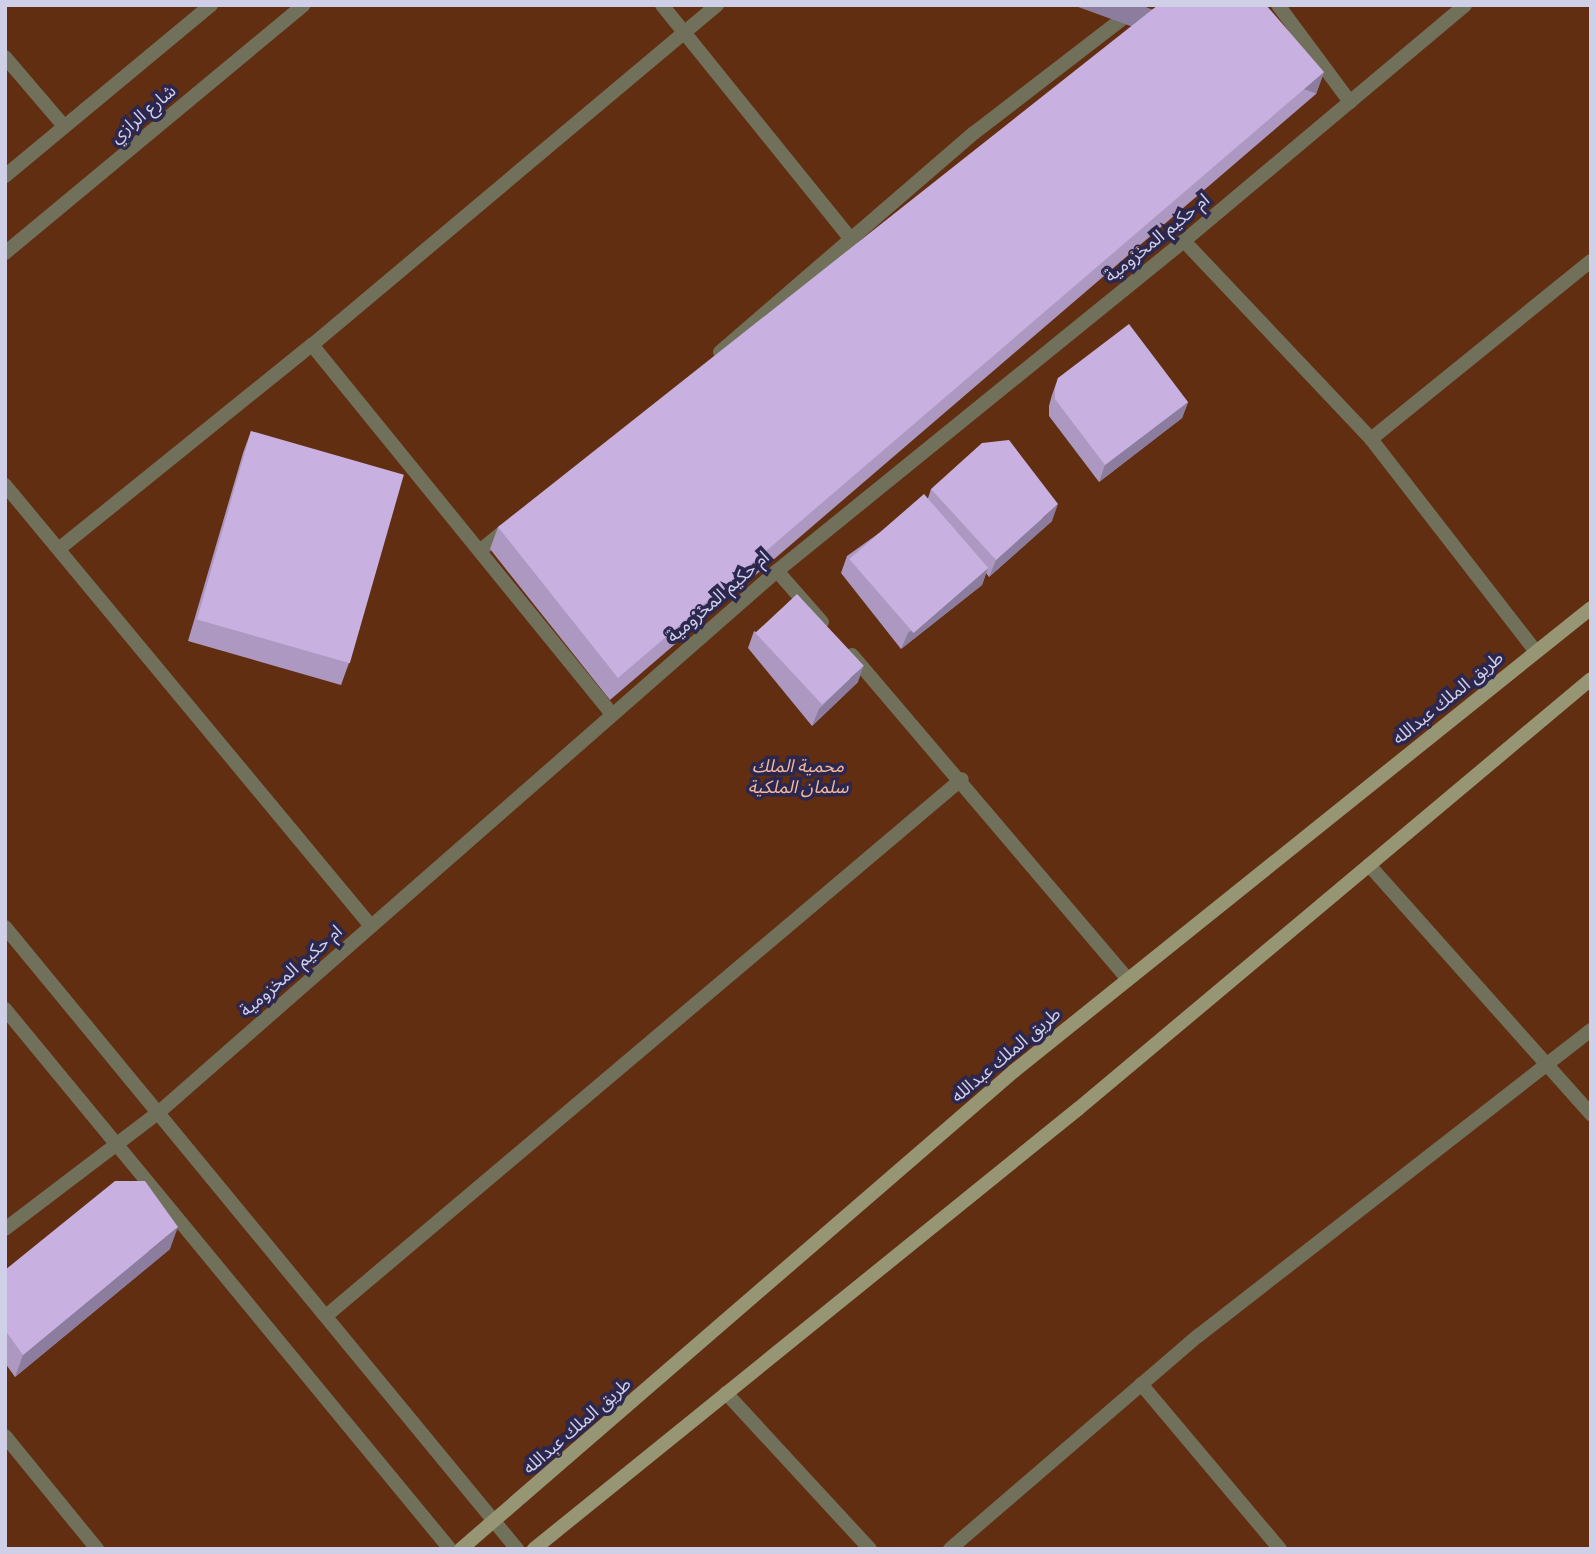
<!DOCTYPE html>
<html>
<head>
<meta charset="utf-8">
<style>
  body { margin:0 }
  #map { position:relative; width:1596px; height:1554px; overflow:hidden; background:#2c274e; font-family:"IBM Plex Serif","Noto Sans Arabic",serif }
  div>[style] { position:absolute }
  .green>* { inset:0; background:#622e11; transform-origin:0 0 }
  .minor>* { height:14px; margin:-7px; padding:0 7px; transform-origin:7px; border-radius:7px; background:#70705b }
  .tertiary>* { height:14px; margin:-7px; padding:0 7px; transform-origin:7px; border-radius:7px; background:#70705b }
  .secondary>* { height:14px; margin:-7px; padding:0 7px; transform-origin:7px; border-radius:7px; background:#969674 }
  .wall>* { inset:0; background:#ac98c1 }
  .shaded-wall>* { inset:0; background:#8c7c9d; transform-origin:0 0 }
  .building>* { inset:0; background:#c8b1e0; transform-origin:0 0 }
  span { translate:-50% -50%; white-space:nowrap; text-align:center; line-height:1.15; -webkit-text-stroke:7px #2c274e; paint-order:stroke }
  .street-label { font-size:18px; color:#cfcfe8 }
  .park-label { font-size:18px; color:#f0b79b; font-style:italic }
  .frame { position:absolute; inset:0; border:7px solid #cfcfe8; pointer-events:none }
</style>
</head>
<body>
<div id="map">
  <div class="green">
    <div style="left:5px;top:5px;width:1586px;height:1544px"></div>
  </div>
  <div class="minor">
    <div style="left:662px;top:5px;width:301px;rotate:51.1deg"></div>
    <div style="left:1278px;top:5px;width:121px;rotate:53.4deg"></div>
    <div style="left:5px;top:57px;width:91px;rotate:49.5deg"></div>
    <div style="left:1184px;top:241px;width:272px;rotate:46.6deg"></div>
    <div style="left:1371px;top:439px;width:269px;rotate:52.2deg"></div>
    <div style="left:312px;top:345px;width:476px;rotate:50.9deg"></div>
    <div style="left:720px;top:352px;width:335px;rotate:-40.8deg"></div>
    <div style="left:974px;top:133px;width:210px;rotate:-37.6deg"></div>
    <div style="left:1371px;top:439px;width:283px;rotate:-39deg"></div>
    <div style="left:5px;top:485px;width:573px;rotate:50.31deg"></div>
    <div style="left:60px;top:548px;width:324px;rotate:-38.9deg"></div>
    <div style="left:312px;top:345px;width:529px;rotate:-40.01deg"></div>
    <div style="left:482px;top:549px;width:33px;rotate:-39deg"></div>
    <div style="left:777px;top:571px;width:68px;rotate:48.6deg"></div>
    <div style="left:852px;top:655px;width:426px;rotate:49.6deg"></div>
    <div style="left:1369px;top:865px;width:334px;rotate:48.3deg"></div>
    <div style="left:5px;top:1229px;width:192px;rotate:-37.2deg"></div>
    <div style="left:158px;top:1113px;width:823px;rotate:-41.21deg"></div>
    <div style="left:777px;top:571px;width:524px;rotate:-39.04deg"></div>
    <div style="left:1184px;top:241px;width:367px;rotate:-40deg"></div>
    <div style="left:326px;top:1316px;width:832px;rotate:-40.18deg"></div>
    <div style="left:1141px;top:1384px;width:216px;rotate:49.9deg"></div>
    <div style="left:726px;top:1393px;width:212px;rotate:47.3deg"></div>
    <div style="left:5px;top:1436px;width:146px;rotate:50.8deg"></div>
    <div style="left:950px;top:1549px;width:327px;rotate:-40.7deg"></div>
    <div style="left:1198px;top:1336px;width:498px;rotate:-37.9deg"></div>
  </div>
  <div class="tertiary">
    <div style="left:5px;top:176px;width:268px;rotate:-39.7deg"></div>
    <div style="left:5px;top:253px;width:388px;rotate:-39.7deg"></div>
    <div style="left:5px;top:927px;width:806px;rotate:50.54deg"></div>
    <div style="left:5px;top:1009px;width:700px;rotate:50.51deg"></div>
  </div>
  <div class="secondary">
    <div style="left:461px;top:1549px;width:731px;rotate:-40.84deg"></div>
    <div style="left:1014px;top:1071px;width:740px;rotate:-38.74deg"></div>
    <div style="left:534px;top:1549px;width:700px;rotate:-38.97deg"></div>
    <div style="left:1078px;top:1109px;width:669px;rotate:-39.97deg"></div>
  </div>
  <div class="wall">
    <div style="clip-path:polygon(1324px 72px,1316px 94px,610px 700px,490px 549px,498px 527px)"></div>
    <div style="clip-path:polygon(1058px 378px,1188px 402px,1182px 418px,1099px 482px,1049px 416px,1049px 406px,1052px 395px)"></div>
    <div style="clip-path:polygon(251px 431px,349px 663px,341px 685px,188px 641px,243px 453px)"></div>
    <div style="clip-path:polygon(931px 489px,1052px 521px,989px 577px,986px 573px,982px 585px,901px 649px,841px 573px,847px 556px,928px 498px)"></div>
    <div style="clip-path:polygon(754px 631px,858px 682px,812px 726px,748px 648px)"></div>
    <div style="clip-path:polygon(170px 1249px,15px 1377px,5px 1363px,5px 1270px)"></div>
  </div>
  <div class="shaded-wall">
    <div style="left:1324px;top:72px;width:23px;height:930px;rotate:110deg"></div>
    <div style="clip-path:polygon(1188px 402px,1182px 418px,1099px 482px,1105px 465px)"></div>
    <div style="clip-path:polygon(1058px 504px,1052px 521px,989px 577px,996px 560px)"></div>
    <div style="clip-path:polygon(988px 568px,982px 585px,901px 649px,908px 633px)"></div>
    <div style="clip-path:polygon(864px 665px,858px 682px,812px 726px,819px 709px)"></div>
    <div style="clip-path:polygon(178px 1227px,170px 1249px,15px 1377px,23px 1355px)"></div>
  </div>
  <div class="building">
    <div style="clip-path:polygon(1158px 5px,1266px 5px,1324px 72px,618px 678px,498px 527px)"></div>
    <div style="clip-path:polygon(1129px 324px,1188px 402px,1105px 465px,1055px 399px,1055px 389px,1058px 378px)"></div>
    <div style="left:251px;top:431px;width:159px;height:196px;rotate:16deg"></div>
    <div style="clip-path:polygon(1009px 440px,1058px 504px,996px 560px,931px 489px,982px 443px)"></div>
    <div style="left:924px;top:494px;width:98px;height:99px;rotate:49deg"></div>
    <div style="left:797px;top:594px;width:98px;height:57px;rotate:47deg"></div>
    <div style="clip-path:polygon(115px 1181px,145px 1181px,178px 1227px,23px 1355px,5px 1330px,5px 1270px)"></div>
  </div>
  <div class="street-label">
    <span style="left:143px;top:114px;rotate:-40deg">شارع الرازي</span>
    <span style="left:1157px;top:238px;rotate:-39deg">ام حكيم المخزومية</span>
    <span style="left:718px;top:597px;rotate:-41deg">ام حكيم المخزومية</span>
    <span style="left:1448px;top:698px;rotate:-39deg">طريق الملك عبدالله</span>
    <span style="left:291px;top:971px;rotate:-41deg">ام حكيم المخزومية</span>
    <span style="left:1006px;top:1055px;rotate:-40deg">طريق الملك عبدالله</span>
    <span style="left:577px;top:1426px;rotate:-41deg">طريق الملك عبدالله</span>
  </div>
  <div class="park-label">
    <span style="left:798px;top:777px">محمية الملك<br>سلمان الملكية</span>
  </div>
  <div class="frame"></div>
</div>
</body>
</html>
